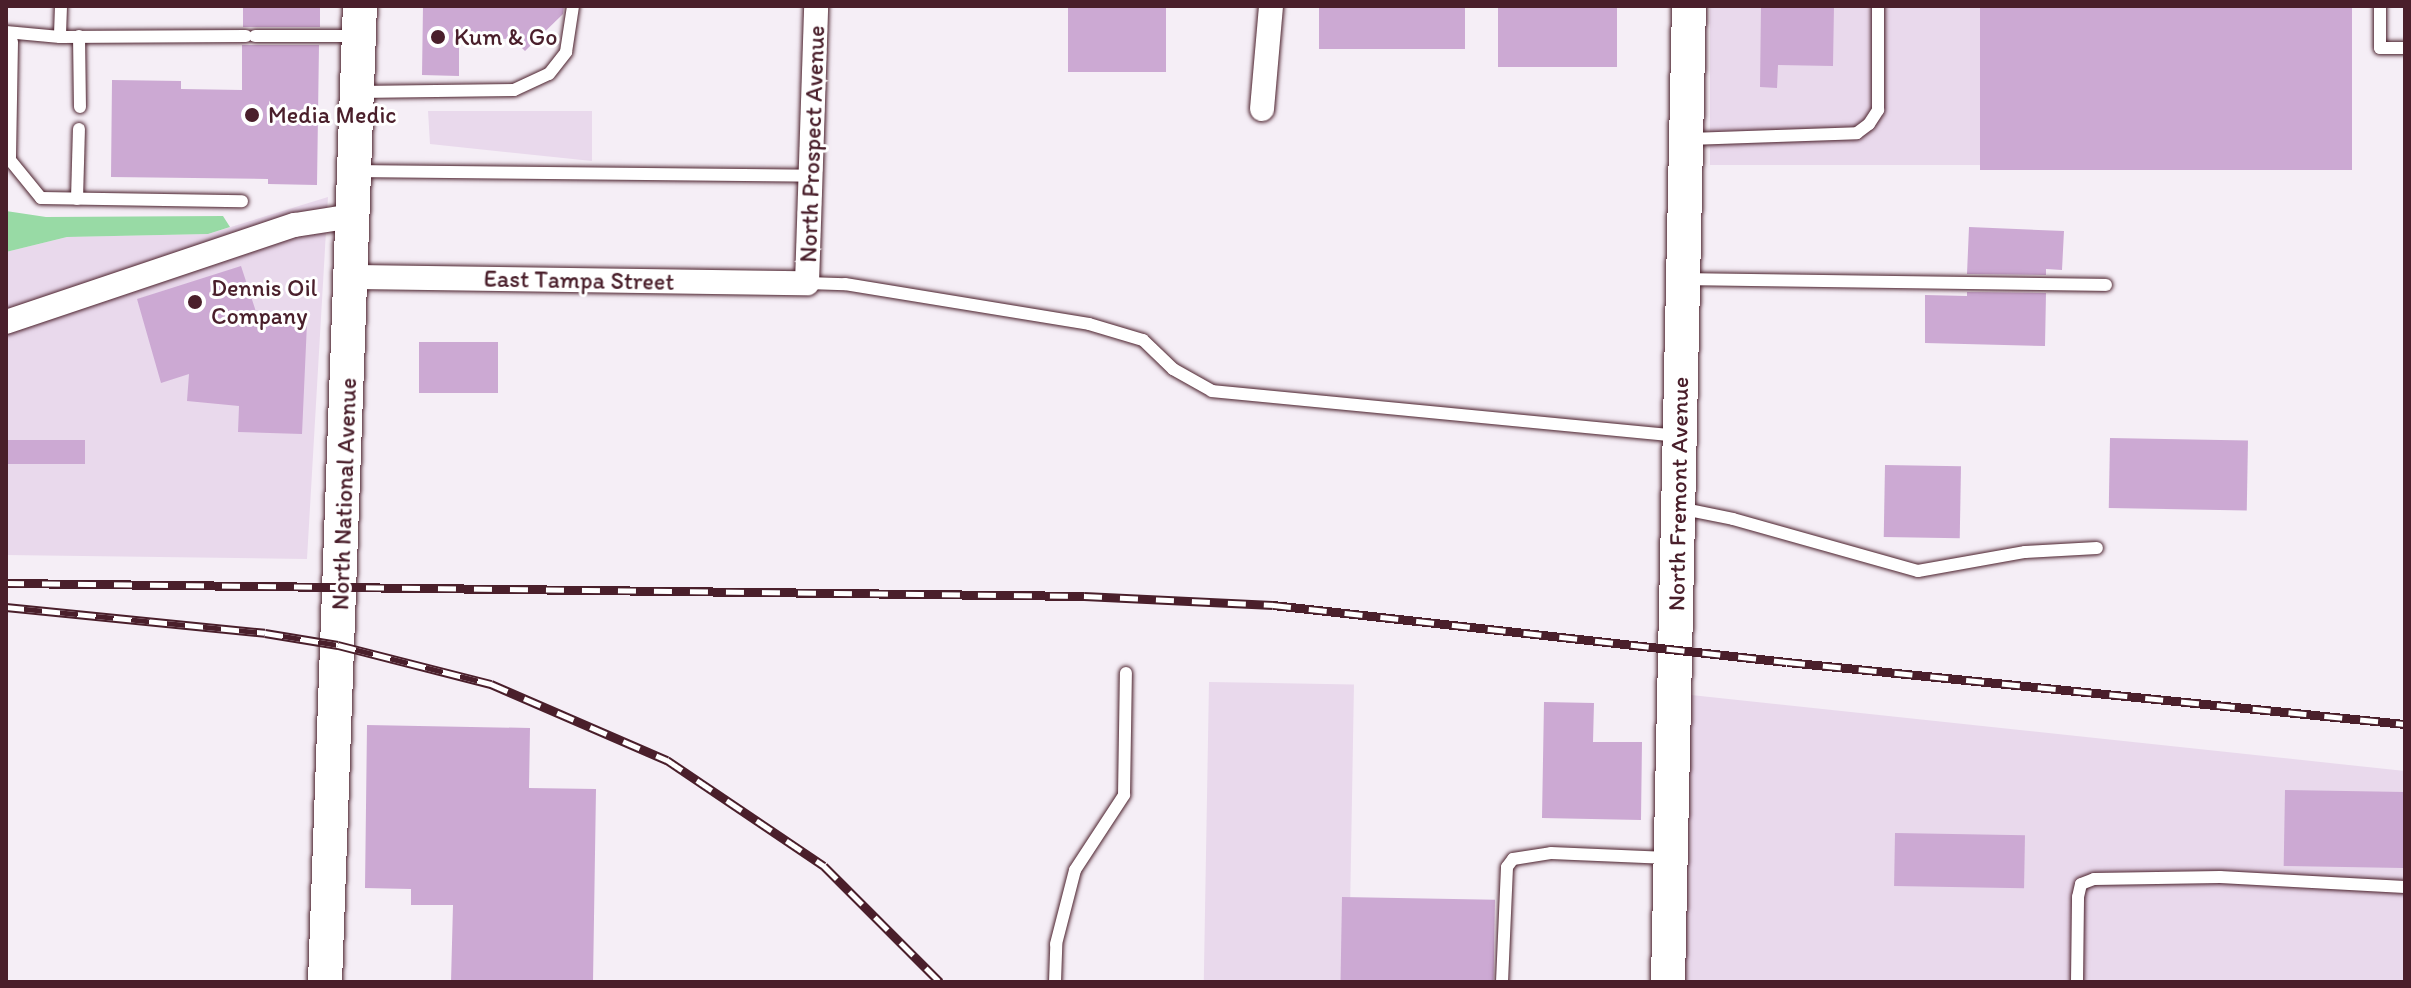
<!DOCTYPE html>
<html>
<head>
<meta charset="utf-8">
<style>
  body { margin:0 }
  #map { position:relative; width:2411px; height:988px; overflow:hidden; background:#f5eef6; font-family:Itim,sans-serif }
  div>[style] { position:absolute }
  .built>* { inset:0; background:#e9d9ec; transform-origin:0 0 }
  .green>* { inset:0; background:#98daa5 }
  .building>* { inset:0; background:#cca9d3; transform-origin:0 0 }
  .roads { filter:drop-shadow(0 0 2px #4a1f2b) drop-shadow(0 0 2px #4a1f2b) }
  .lane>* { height:12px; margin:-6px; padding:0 6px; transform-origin:6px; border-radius:6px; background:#fff }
  .street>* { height:24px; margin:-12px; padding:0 12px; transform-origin:12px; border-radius:12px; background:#fff }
  .secondary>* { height:34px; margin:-17px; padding:0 17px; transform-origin:17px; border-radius:17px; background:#fff }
  .rail>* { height:9px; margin-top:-4.5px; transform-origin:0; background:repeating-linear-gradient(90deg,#fff 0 18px,#4a1f2b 0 36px); box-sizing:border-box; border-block:2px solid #4a1f2b }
  .dots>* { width:22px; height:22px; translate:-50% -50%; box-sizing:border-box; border:4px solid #fff; border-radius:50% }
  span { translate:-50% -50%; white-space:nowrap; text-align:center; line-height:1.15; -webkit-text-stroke:6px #fff; paint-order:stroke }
  .poi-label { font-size:24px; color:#4a1f2b }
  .left { translate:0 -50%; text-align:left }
  .street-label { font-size:24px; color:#4a1f2b }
  .frame { position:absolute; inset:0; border:8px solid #4a1f2b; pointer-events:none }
</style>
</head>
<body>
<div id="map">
  <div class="built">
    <div style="left:1710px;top:6px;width:270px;height:159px"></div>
    <div style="clip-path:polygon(428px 111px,592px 111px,592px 161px,430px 144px)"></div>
    <div style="clip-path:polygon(328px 197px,307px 559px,6px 555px,6px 252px,67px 237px,208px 234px)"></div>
    <div style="left:1209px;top:682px;width:145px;height:300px;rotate:1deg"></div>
    <div style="clip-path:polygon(1691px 695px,2405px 771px,2405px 982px,1684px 982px)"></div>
  </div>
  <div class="green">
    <div style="clip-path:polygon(6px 211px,46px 217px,223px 216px,230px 227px,208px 234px,67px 237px,6px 252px)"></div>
  </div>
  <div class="building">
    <div style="left:243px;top:6px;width:77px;height:21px"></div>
    <div style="clip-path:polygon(423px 6px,564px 6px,563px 14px,525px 51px,513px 39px,459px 38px,459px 76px,422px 75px)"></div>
    <div style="left:1068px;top:6px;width:98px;height:66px"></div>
    <div style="left:1319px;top:6px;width:146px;height:43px"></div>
    <div style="left:1498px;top:6px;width:119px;height:61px"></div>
    <div style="clip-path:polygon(1761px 6px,1834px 6px,1833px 66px,1778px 65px,1777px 88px,1760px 87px)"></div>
    <div style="left:1980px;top:6px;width:372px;height:164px"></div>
    <div style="clip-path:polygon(242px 45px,319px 45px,317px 185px,268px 184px,268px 179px,111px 177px,112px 80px,181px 81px,181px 89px,242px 90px)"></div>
    <div style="clip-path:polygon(1969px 227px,2064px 231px,2062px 270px,2046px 269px,2046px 275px,1967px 274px)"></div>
    <div style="clip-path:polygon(241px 266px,259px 321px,307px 323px,302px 434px,238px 432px,239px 406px,187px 401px,189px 374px,161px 383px,137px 299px)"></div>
    <div style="clip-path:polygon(1967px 292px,2046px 293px,2045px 346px,1925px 343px,1925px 295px,1967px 296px)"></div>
    <div style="left:419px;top:342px;width:79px;height:51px"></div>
    <div style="left:2110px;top:438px;width:138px;height:70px;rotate:1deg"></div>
    <div style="left:6px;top:440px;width:79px;height:24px"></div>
    <div style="left:1885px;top:465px;width:76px;height:72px;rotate:1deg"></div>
    <div style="clip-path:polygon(1544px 702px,1594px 703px,1593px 742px,1642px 742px,1641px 820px,1542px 818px)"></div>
    <div style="clip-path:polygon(367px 725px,530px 728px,529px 788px,596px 789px,593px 982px,451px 982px,453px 905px,411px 905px,411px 889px,365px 888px)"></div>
    <div style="left:2285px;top:790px;width:120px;height:76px;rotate:1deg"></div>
    <div style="left:1895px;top:833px;width:130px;height:53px;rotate:1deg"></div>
    <div style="left:1342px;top:897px;width:153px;height:85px;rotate:1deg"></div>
  </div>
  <div class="roads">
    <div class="lane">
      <div style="left:61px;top:6px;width:31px;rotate:92deg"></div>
      <div style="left:60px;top:37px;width:186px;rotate:-0.3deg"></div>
      <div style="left:2380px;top:6px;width:42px;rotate:90deg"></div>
      <div style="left:2380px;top:48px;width:25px"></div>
      <div style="left:6px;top:32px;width:54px;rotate:5.3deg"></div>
      <div style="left:79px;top:36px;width:71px;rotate:89.2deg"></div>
      <div style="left:255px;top:36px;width:101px"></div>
      <div style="left:12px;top:42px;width:118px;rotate:91deg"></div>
      <div style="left:10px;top:160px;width:49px;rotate:50.8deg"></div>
      <div style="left:41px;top:198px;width:201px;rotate:0.9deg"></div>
      <div style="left:358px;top:92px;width:156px;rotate:-0.7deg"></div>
      <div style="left:514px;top:90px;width:38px;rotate:-25deg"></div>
      <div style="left:549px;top:74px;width:28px;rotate:-52deg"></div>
      <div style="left:566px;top:52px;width:47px;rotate:-81.3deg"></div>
      <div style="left:1689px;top:139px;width:168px;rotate:-2deg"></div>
      <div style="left:1857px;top:133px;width:15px;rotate:-37deg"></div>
      <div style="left:1869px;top:124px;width:17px;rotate:-57deg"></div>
      <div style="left:1878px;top:110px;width:104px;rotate:-90deg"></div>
      <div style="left:357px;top:171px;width:454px;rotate:0.6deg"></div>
      <div style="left:77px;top:199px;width:70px;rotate:-88.4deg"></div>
      <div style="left:1685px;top:279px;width:421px;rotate:0.8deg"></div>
      <div style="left:807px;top:283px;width:38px;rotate:2deg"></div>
      <div style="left:845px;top:284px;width:247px;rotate:9.3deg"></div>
      <div style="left:1089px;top:324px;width:56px;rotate:16.5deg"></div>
      <div style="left:1143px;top:340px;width:42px;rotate:44deg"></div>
      <div style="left:1173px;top:369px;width:45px;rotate:29.4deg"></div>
      <div style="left:1212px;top:391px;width:466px;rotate:5.5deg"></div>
      <div style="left:1679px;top:508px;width:55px;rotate:11.5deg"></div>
      <div style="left:1733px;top:519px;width:192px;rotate:15.7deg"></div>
      <div style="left:1918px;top:571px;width:109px;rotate:-10.1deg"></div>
      <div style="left:2025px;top:552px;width:72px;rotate:-3.2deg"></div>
      <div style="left:1055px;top:982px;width:38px;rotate:-88deg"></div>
      <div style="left:1056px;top:944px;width:76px;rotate:-75.6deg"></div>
      <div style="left:1075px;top:870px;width:90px;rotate:-56.8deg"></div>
      <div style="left:1124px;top:795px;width:122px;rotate:-89.1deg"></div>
      <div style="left:1502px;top:982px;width:115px;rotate:-87.5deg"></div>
      <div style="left:1507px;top:867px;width:10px;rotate:-53deg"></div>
      <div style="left:1513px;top:859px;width:38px;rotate:-9deg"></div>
      <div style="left:1551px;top:853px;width:117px;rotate:2.4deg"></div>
      <div style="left:2077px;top:982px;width:85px;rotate:-89.3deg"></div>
      <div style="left:2078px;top:897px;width:13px;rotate:-77deg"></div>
      <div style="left:2081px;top:884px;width:14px;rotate:-21deg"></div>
      <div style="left:2094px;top:879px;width:126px;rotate:-0.9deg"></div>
      <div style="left:2220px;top:877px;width:185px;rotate:3.1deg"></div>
    </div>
    <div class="street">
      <div style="left:1262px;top:109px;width:103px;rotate:-85deg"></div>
      <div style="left:351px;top:277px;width:456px;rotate:0.8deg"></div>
      <div style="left:807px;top:283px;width:277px;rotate:-88.1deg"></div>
      <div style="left:6px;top:322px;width:305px;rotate:-18.6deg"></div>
      <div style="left:295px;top:225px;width:59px;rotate:-8.8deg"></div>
    </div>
    <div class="secondary">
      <div style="left:325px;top:982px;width:977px;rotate:-87.95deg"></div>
      <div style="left:1668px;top:982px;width:976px;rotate:-88.77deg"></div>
    </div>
  </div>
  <div class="rail">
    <div style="left:6px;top:583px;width:1078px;rotate:0.69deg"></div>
    <div style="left:1084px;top:596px;width:189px;rotate:2.7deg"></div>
    <div style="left:1273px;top:605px;width:517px;rotate:6.33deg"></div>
    <div style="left:1787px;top:662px;width:621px;rotate:5.73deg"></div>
    <div style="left:6px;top:607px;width:260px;rotate:5.7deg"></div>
    <div style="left:265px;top:633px;width:74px;rotate:9.3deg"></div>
    <div style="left:338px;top:645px;width:158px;rotate:14.3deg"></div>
    <div style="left:491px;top:684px;width:192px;rotate:23.4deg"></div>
    <div style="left:667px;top:760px;width:189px;rotate:34deg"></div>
    <div style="left:824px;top:866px;width:164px;rotate:45deg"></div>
  </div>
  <div class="dots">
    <div style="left:438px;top:37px;background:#4a1f2b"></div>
    <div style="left:252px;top:115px;background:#4a1f2b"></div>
    <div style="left:195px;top:302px;background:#4a1f2b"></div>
  </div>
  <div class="poi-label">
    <span class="left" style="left:454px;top:37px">Kum &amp; Go</span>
    <span class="left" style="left:268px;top:115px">Media Medic</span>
    <span class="left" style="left:211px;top:302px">Dennis Oil<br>Company</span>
  </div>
  <div class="street-label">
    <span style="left:812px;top:144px;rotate:-88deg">North Prospect Avenue</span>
    <span style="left:579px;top:280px;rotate:1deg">East Tampa Street</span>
    <span style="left:344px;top:494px;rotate:-88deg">North National Avenue</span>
    <span style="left:1678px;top:494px;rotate:-89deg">North Fremont Avenue</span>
  </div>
  <div class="frame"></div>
</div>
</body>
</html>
